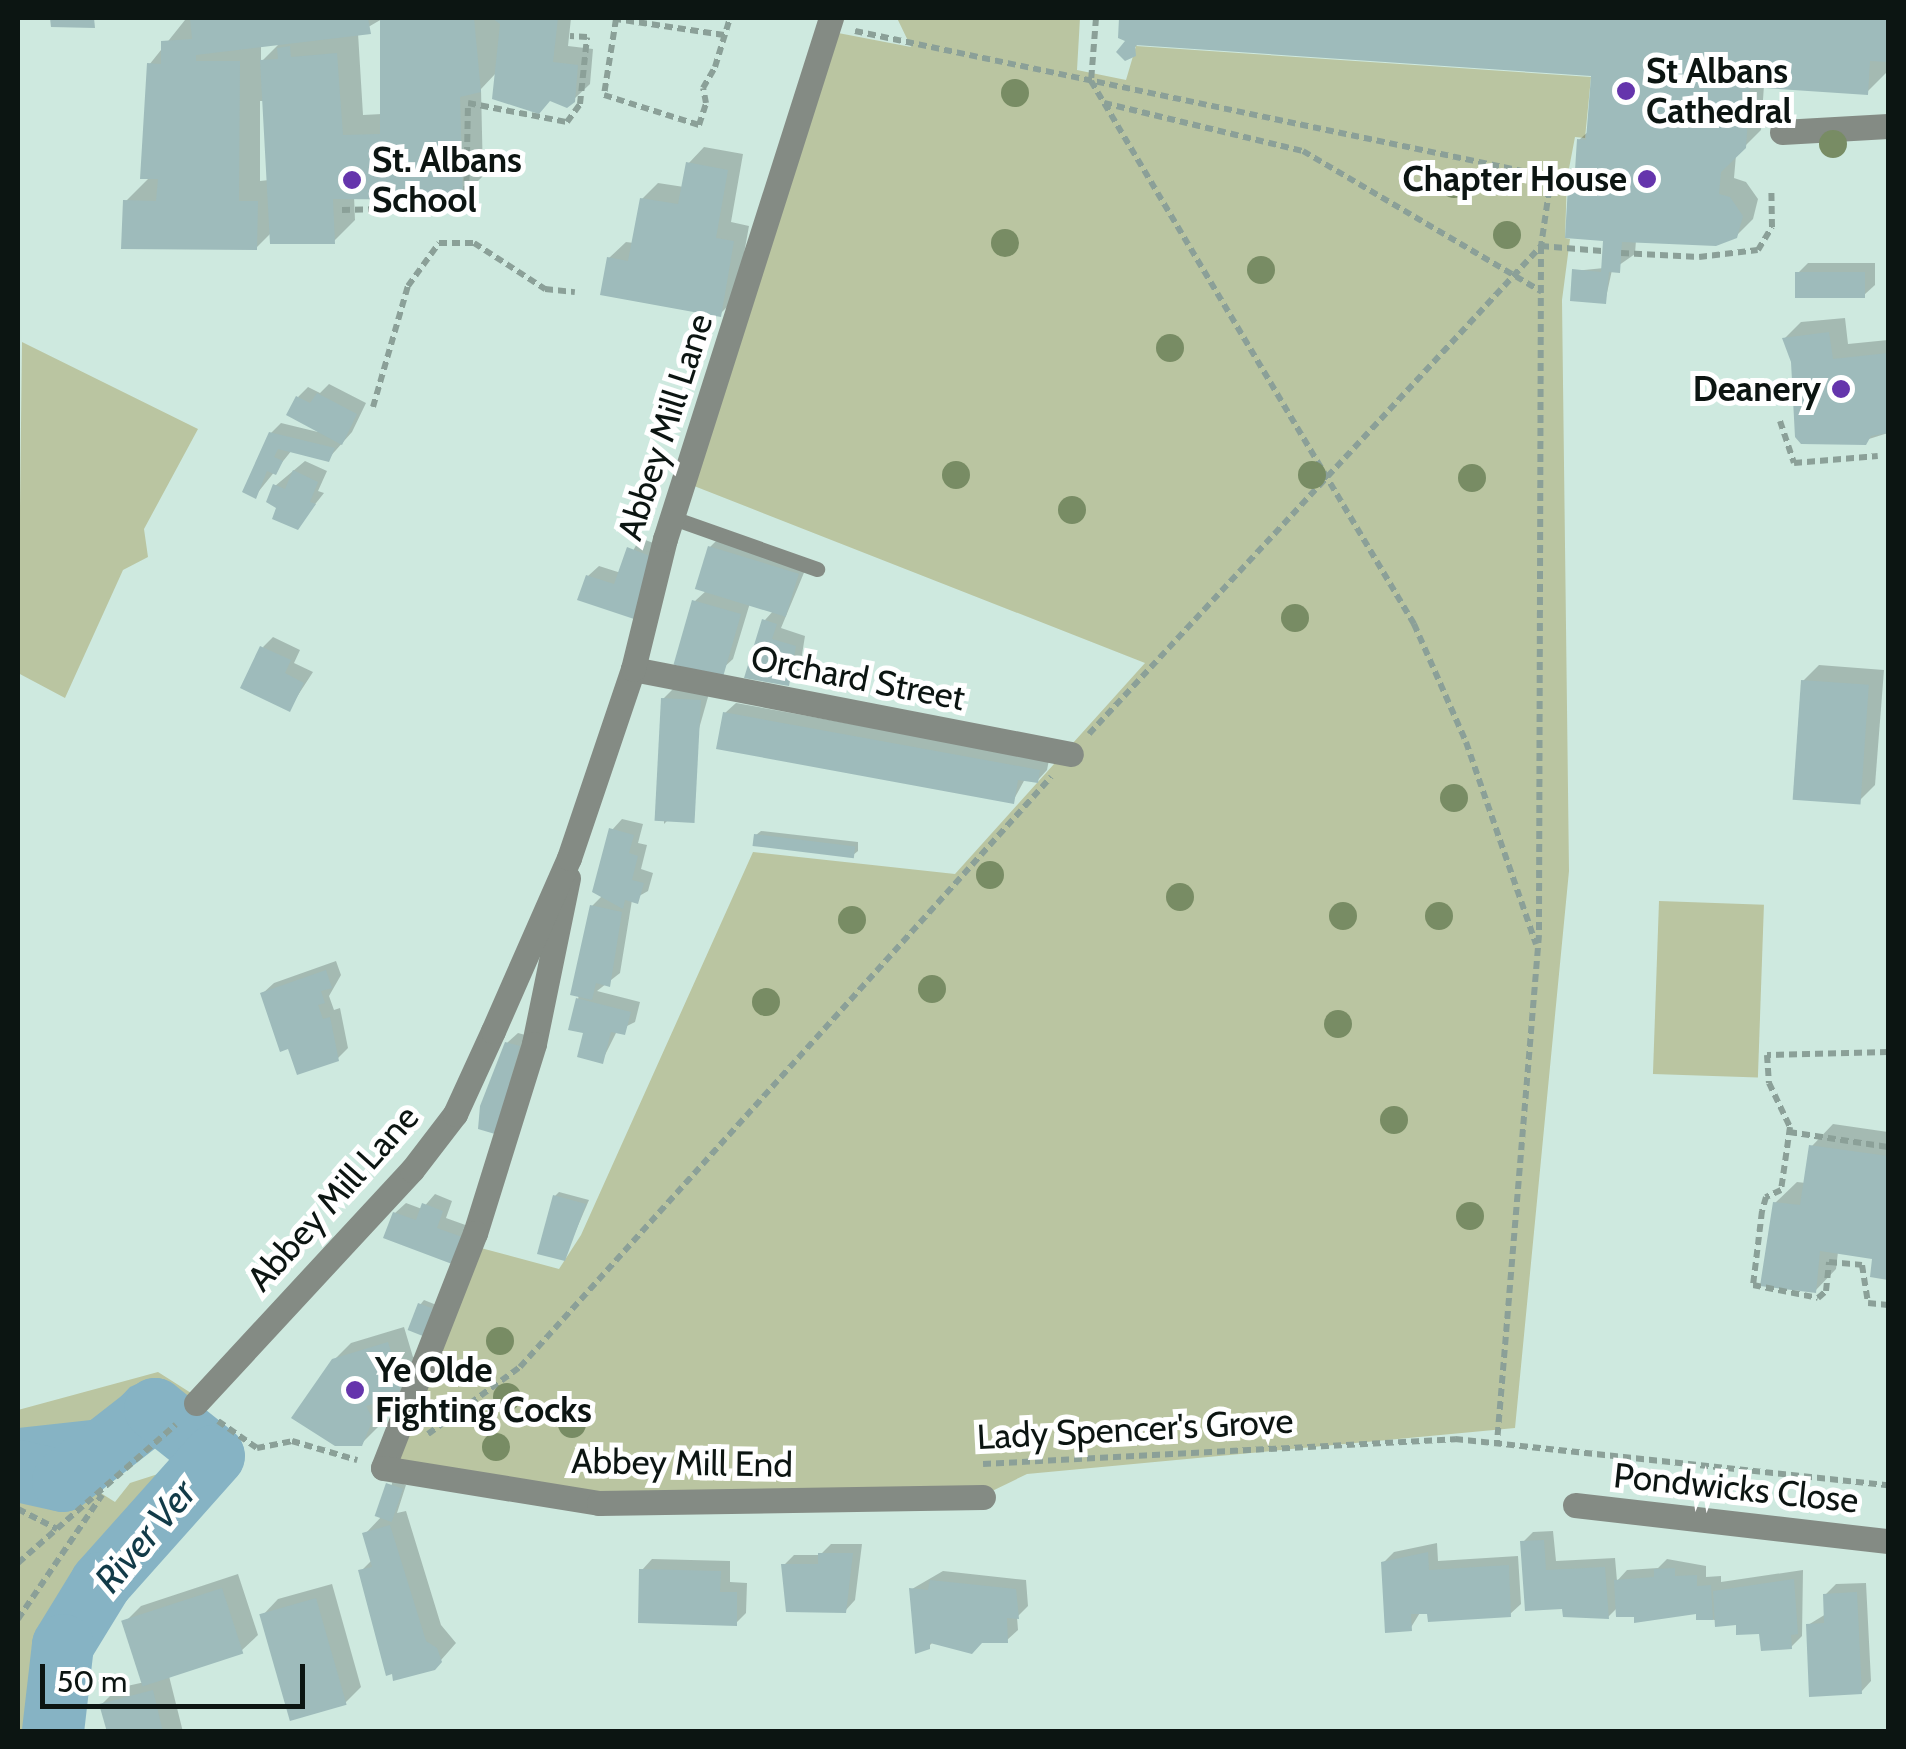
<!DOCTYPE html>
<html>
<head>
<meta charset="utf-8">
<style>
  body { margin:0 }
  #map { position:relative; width:1906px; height:1749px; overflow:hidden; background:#cee9df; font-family:Cabin,sans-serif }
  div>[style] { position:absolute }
  .green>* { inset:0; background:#bac5a1; transform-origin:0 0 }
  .water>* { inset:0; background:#86b3c4 }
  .shadow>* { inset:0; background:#0003 }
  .river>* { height:62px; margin:-31px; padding:0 31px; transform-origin:31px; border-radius:31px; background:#86b3c4 }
  .building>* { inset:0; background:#9ebbbb; transform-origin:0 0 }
  .path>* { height:6px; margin-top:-3px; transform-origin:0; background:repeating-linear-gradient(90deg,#8ba098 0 8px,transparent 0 13px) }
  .service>* { height:15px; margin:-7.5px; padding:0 7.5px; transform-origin:7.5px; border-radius:7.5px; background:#848b84 }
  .minor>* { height:25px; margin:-12.5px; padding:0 12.5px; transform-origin:12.5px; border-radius:12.5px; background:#848b84 }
  .trees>* { width:28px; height:28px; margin:-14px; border-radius:50%; background:#788c64 }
  .dots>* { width:28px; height:28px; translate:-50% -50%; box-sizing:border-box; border:5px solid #fff; border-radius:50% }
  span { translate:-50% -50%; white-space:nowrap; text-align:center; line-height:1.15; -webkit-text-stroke:10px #fff; paint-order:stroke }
  .poi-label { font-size:35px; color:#0c1512; font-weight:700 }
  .left { translate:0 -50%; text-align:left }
  .right { translate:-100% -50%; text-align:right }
  .street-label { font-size:35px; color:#0c1512 }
  .water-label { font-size:38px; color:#123b48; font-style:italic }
  .frame { position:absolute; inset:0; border:20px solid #0c1512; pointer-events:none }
  .scale { position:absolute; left:40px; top:1664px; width:265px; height:45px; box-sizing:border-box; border:5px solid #0c1512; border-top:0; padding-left:12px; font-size:30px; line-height:35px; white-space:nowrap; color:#0c1512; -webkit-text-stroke:8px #fff; paint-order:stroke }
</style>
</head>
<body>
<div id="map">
  <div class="green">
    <div style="clip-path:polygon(897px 18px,1080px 18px,1077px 70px,1126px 80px,1136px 46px,1591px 77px,1585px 138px,1575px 137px,1567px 179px,1565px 238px,1570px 239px,1562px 300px,1569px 871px,1515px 1428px,1027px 1474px,990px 1492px,599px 1498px,387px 1464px,462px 1243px,559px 1269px,581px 1235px,753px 852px,955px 874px,1145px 663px,689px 484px,833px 32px,911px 47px)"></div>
    <div style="clip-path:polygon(22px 342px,198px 429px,144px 529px,148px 557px,123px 570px,65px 698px,18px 673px)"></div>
    <div style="left:1659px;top:901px;width:105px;height:173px;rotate:2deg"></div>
    <div style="clip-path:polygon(158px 1372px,191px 1393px,96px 1490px,115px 1502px,130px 1483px,214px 1456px,101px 1583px,63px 1645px,53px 1731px,18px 1732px,18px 1410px)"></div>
  </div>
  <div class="water">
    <div style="clip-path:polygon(148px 1379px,177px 1399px,95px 1494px,56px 1503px,18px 1490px,18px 1428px,100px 1419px,130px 1387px)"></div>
  </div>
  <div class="shadow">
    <div style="clip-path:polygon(evenodd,571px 18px,568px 46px,593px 49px,590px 84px,573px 100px,497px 72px,481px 89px,483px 176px,462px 197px,354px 196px,355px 220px,334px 241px,272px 232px,256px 248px,126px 201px,151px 176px,149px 65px,185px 20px,571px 18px,382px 19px,382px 114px,363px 115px,358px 33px,382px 19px,571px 18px,281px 42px,261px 62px,261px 44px,281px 42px,571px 18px,260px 101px,264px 101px,269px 180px,260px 181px,260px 101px)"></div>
    <div style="clip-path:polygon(1120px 18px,1888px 18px,1888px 71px,1867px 92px,1764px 85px,1761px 130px,1736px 155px,1734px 178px,1746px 182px,1758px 199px,1753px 219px,1736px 236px,1636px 240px,1635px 254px,1612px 270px,1605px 302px,1574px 271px,1604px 268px,1605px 238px,1578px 160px,1579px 140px,1590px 130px,1594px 74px,1139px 43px,1125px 58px,1129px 40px,1120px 36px)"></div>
    <div style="clip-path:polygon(704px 147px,743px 154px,731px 222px,749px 226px,736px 298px,720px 314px,609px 258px,626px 242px,634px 243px,642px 199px,658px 183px,684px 187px,688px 164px)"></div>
    <div style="clip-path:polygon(1808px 263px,1875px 263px,1875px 285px,1864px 295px,1797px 274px)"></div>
    <div style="clip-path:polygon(1845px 318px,1848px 344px,1888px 340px,1888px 433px,1853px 444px,1793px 361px,1785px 338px,1801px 322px)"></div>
    <div style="clip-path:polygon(329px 384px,366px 403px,352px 432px,328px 459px,292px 450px,255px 496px,271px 433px,281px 423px,318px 432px,298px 397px,308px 387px,320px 393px)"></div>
    <div style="clip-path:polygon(305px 461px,327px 471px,318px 491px,324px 493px,297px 527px,279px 507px,275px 486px)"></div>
    <div style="clip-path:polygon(720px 537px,808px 563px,781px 628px,805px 636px,799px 673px,788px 683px,765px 620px,774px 610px,750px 603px,733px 659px,722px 669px,695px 601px,707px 590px,710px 547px)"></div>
    <div style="clip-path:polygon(640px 538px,664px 547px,644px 606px,588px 576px,599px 566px,621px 573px)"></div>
    <div style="clip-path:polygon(273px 637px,300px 650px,294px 663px,313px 672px,289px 709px,263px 647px)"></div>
    <div style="clip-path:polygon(1819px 665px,1884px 670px,1875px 785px,1859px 801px,1803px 681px)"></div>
    <div style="clip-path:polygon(674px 688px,710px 690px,675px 813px,664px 824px,663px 699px)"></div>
    <div style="clip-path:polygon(736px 703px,1049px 760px,1047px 770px,1037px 781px,1025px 779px,1013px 801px,725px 713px)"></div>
    <div style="clip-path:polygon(622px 819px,643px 824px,638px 843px,647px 845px,641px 869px,653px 873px,648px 891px,632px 900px,620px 973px,597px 991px,640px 1002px,635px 1022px,617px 1031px,602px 1061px,578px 1000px,592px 906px,603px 895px,612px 830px)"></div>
    <div style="clip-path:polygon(761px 831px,858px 842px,858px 851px,853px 855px,756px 835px)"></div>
    <div style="clip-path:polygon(336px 961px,341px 975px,329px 996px,334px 1010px,340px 1008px,348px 1048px,337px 1059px,263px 993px,274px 983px)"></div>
    <div style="clip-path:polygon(518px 1033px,529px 1036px,504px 1120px,507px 1043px)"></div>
    <div style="clip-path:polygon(1833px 1124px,1888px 1132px,1888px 1277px,1873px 1275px,1875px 1257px,1838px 1252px,1836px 1269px,1815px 1291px,1775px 1203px,1797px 1182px,1806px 1183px,1812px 1146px)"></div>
    <div style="clip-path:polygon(559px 1192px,589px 1200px,564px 1258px,555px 1196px)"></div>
    <div style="clip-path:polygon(435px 1194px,452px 1201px,446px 1218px,471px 1227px,452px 1261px,395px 1213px,406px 1203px,422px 1209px)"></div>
    <div style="clip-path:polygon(424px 1300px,439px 1306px,430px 1329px,420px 1305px)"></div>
    <div style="clip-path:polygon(404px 1327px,413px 1357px,420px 1355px,401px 1394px,386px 1398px,378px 1427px,361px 1444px,334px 1360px,351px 1343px)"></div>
    <div style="clip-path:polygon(393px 1480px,406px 1485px,397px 1513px,406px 1511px,441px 1625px,456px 1643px,434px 1668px,361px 1571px,372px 1560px,365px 1534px,383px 1515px)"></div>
    <div style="clip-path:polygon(1553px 1531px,1556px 1561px,1615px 1558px,1617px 1581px,1627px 1570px,1658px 1568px,1667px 1559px,1706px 1566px,1706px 1577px,1721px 1576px,1721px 1582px,1803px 1570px,1802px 1636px,1791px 1647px,1738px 1623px,1699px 1618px,1699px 1611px,1636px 1614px,1618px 1607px,1608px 1617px,1565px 1606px,1523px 1542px,1533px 1532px)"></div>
    <div style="clip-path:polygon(1437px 1543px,1438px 1561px,1518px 1556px,1521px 1604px,1510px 1614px,1421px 1611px,1410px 1629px,1384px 1562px,1394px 1552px)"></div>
    <div style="clip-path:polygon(831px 1544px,862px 1544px,855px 1600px,845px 1611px,784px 1565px,794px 1555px,820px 1555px)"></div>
    <div style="clip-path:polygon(652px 1559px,730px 1561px,730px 1582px,747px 1583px,746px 1613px,736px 1623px,642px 1570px)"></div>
    <div style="clip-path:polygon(943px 1571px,1026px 1580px,1028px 1606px,1017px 1617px,1018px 1630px,1007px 1640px,934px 1641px,928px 1647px,912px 1589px)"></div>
    <div style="clip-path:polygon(238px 1574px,258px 1635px,241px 1651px,168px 1672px,183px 1732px,110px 1732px,102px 1704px,118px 1688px,145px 1682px,125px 1622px,141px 1606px)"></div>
    <div style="clip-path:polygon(1866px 1583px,1871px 1681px,1861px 1692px,1808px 1625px,1826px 1614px,1825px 1595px,1836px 1584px)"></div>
    <div style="clip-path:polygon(332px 1584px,361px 1687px,345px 1703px,262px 1616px,278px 1599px)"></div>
  </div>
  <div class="river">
    <div style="left:18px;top:1471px;width:46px;rotate:12.5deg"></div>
    <div style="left:63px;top:1481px;width:117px;rotate:-38deg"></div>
    <div style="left:155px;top:1409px;width:75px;rotate:38.5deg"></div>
    <div style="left:214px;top:1456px;width:170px;rotate:131.7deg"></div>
    <div style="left:101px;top:1583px;width:73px;rotate:121.5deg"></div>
    <div style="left:63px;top:1645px;width:88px;rotate:96.6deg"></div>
  </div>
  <div class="building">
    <div style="clip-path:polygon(50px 18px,94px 18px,95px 28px,51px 27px)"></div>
    <div style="clip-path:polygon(190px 18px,368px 18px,371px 34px,196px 55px,196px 61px,240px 61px,239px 201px,258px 201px,257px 250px,121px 249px,123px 200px,156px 201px,158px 179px,140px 179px,147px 63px,161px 64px,161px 41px,192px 39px)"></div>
    <div style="clip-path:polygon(380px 18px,474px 18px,481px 92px,460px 97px,463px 200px,333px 199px,335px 244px,270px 244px,260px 60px,278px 59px,277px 48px,290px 46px,291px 57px,337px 53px,343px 135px,380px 134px)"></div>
    <div style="clip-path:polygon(492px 18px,558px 18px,553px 62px,578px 65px,575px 102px,567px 108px,550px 101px,539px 114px,492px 99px,500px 24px)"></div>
    <div style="clip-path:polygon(1119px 18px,1888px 18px,1888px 62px,1870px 61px,1868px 95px,1750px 87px,1746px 148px,1721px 172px,1719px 194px,1730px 197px,1743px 216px,1737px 238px,1716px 246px,1622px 242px,1620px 273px,1609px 272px,1606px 304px,1570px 301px,1572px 269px,1601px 272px,1603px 241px,1565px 238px,1568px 186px,1574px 186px,1577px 139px,1586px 140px,1591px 76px,1135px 45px,1136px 56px,1125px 61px,1116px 52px,1125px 41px,1118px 38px)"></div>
    <div style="clip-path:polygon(686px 162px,728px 170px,716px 238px,734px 241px,721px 317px,600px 295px,607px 257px,628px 261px,640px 198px,678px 204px)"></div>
    <div style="left:1865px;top:272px;width:26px;height:70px;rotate:90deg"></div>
    <div style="clip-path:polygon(1829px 332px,1833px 359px,1888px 353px,1888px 433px,1871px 436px,1866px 445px,1801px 444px,1795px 437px,1791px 362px,1782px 338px)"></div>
    <div style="clip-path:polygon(317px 393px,357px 414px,342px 445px,286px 415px,296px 396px,310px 403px)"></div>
    <div style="clip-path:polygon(269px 432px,335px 448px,329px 462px,278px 449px,274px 457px,283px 461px,276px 475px,267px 471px,256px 499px,242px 492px)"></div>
    <div style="clip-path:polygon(293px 470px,318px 482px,310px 502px,316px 504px,298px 530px,272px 519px,276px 508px,266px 502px,273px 484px,285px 489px)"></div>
    <div style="left:708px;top:546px;width:95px;height:45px;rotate:17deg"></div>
    <div style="clip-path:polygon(627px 547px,655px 558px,634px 619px,577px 600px,586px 575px,614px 584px)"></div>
    <div style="left:692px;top:600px;width:51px;height:67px;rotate:16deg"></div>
    <div style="clip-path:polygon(762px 619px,777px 624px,772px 639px,796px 646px,789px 686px,744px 678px)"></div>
    <div style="clip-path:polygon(260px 646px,291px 660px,285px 673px,304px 683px,290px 712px,240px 688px)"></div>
    <div style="left:1801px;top:680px;width:68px;height:120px;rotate:4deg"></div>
    <div style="left:661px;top:698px;width:40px;height:123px;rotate:3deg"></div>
    <div style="clip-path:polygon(723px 712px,1040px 770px,1038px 783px,1018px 780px,1014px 804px,716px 749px)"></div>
    <div style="clip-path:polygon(609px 828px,634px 835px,629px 853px,638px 856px,632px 880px,644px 883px,638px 904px,625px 900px,623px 909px,592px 892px)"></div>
    <div style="left:754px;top:834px;width:102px;height:12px;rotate:7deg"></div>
    <div style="clip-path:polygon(590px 905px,622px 912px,610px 987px,596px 983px,592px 1000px,570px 995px)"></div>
    <div style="clip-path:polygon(326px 970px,332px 988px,321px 991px,325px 1003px,318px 1005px,323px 1019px,330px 1017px,339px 1061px,297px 1075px,288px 1049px,280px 1052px,260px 993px)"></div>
    <div style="clip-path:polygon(576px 998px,631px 1012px,625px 1035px,611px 1032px,603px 1064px,577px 1057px,583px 1033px,568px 1030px)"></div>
    <div style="clip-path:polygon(505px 1042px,520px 1046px,495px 1134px,478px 1129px,480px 1106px)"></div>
    <div style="clip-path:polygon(1809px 1145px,1888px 1156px,1888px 1280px,1870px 1277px,1872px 1259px,1820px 1251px,1816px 1293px,1760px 1286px,1773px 1202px,1800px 1205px)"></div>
    <div style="clip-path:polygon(553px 1195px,586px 1204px,565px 1261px,537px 1254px)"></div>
    <div style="clip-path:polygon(422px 1203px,443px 1211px,437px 1228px,462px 1237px,452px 1264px,383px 1238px,393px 1212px,416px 1220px)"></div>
    <div style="left:418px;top:1303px;width:19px;height:29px;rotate:21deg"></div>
    <div style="clip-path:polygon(388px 1342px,397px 1372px,404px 1370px,408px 1383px,399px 1385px,402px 1396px,366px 1406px,373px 1419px,362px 1446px,335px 1446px,291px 1418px,332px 1359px)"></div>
    <div style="left:386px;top:1483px;width:18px;height:35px;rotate:19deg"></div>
    <div style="clip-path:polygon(390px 1525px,426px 1641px,437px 1648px,442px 1662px,435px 1670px,393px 1681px,392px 1674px,386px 1676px,358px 1570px,372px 1567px,362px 1533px)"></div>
    <div style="clip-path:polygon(1544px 1540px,1546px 1570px,1605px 1567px,1609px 1619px,1563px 1617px,1562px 1609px,1525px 1611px,1520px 1541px)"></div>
    <div style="clip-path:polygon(1428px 1552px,1429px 1570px,1509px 1565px,1511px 1617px,1428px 1622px,1427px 1614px,1411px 1614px,1412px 1631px,1385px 1633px,1381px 1562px)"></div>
    <div style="clip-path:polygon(818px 1553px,853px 1553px,846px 1613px,786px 1612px,781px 1564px,818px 1564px)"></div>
    <div style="clip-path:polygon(1675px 1568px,1675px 1576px,1697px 1575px,1697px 1586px,1711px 1585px,1713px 1620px,1696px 1620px,1696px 1614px,1634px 1623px,1634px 1617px,1616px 1617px,1614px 1580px,1654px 1577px,1654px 1569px)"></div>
    <div style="clip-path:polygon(639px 1569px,721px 1571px,720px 1592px,737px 1592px,737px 1626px,638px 1623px)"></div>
    <div style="clip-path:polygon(1794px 1579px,1798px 1634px,1791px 1635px,1792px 1649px,1761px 1651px,1759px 1634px,1736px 1635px,1736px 1625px,1715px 1627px,1713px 1591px)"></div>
    <div style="clip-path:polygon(930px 1580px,1016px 1589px,1019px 1619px,1007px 1618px,1008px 1643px,982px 1643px,972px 1654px,930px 1643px,930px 1649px,915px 1654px,909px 1588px,928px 1590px)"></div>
    <div style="left:222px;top:1588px;width:69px;height:106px;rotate:72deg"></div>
    <div style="clip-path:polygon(1857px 1592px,1862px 1694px,1809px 1697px,1806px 1624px,1824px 1623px,1823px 1594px)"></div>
    <div style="left:316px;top:1598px;width:111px;height:59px;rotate:74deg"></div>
    <div style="clip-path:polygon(153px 1690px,163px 1732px,107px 1732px,99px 1704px)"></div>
  </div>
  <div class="path">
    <div style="left:1096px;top:18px;width:63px;rotate:94.5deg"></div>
    <div style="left:1091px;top:81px;width:632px;rotate:59.25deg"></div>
    <div style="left:1414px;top:624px;width:129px;rotate:66.2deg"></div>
    <div style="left:1466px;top:742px;width:214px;rotate:70.9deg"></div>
    <div style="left:855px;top:31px;width:711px;rotate:11.85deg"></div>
    <div style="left:1551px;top:177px;width:70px;rotate:98.2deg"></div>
    <div style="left:1541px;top:246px;width:689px;rotate:90.17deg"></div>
    <div style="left:1539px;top:935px;width:510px;rotate:94.73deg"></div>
    <div style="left:724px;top:35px;width:109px;rotate:-171.6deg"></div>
    <div style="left:616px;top:19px;width:77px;rotate:99deg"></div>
    <div style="left:604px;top:95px;width:100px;rotate:17.5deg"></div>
    <div style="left:699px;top:125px;width:23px;rotate:-72deg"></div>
    <div style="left:706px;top:103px;width:15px;rotate:-101deg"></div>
    <div style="left:703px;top:88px;width:24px;rotate:-60deg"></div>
    <div style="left:715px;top:67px;width:51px;rotate:-73deg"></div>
    <div style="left:1104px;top:103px;width:205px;rotate:13.6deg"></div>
    <div style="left:1303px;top:151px;width:277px;rotate:30.5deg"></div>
    <div style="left:342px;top:210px;width:124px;rotate:-1.4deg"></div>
    <div style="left:466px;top:207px;width:104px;rotate:-88.9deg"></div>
    <div style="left:468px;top:103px;width:101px;rotate:10.9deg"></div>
    <div style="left:567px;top:122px;width:22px;rotate:-54deg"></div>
    <div style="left:580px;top:104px;width:67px;rotate:-84deg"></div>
    <div style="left:587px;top:37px;width:17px;rotate:-177deg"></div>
    <div style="left:1621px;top:253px;width:78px;rotate:2.9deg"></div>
    <div style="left:1699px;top:257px;width:59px;rotate:-6.8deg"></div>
    <div style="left:1758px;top:250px;width:27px;rotate:-59deg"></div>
    <div style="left:1772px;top:227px;width:39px;rotate:-91deg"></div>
    <div style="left:373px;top:407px;width:126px;rotate:-73.9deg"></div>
    <div style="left:408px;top:286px;width:53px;rotate:-54.2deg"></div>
    <div style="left:439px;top:243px;width:35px"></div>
    <div style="left:474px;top:243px;width:85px;rotate:32.9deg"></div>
    <div style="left:545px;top:289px;width:30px;rotate:6deg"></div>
    <div style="left:1780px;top:421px;width:44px;rotate:71.6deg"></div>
    <div style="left:1794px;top:463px;width:84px;rotate:-4.8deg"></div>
    <div style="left:1089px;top:734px;width:665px;rotate:-47.19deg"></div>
    <div style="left:1541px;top:246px;width:61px;rotate:4.7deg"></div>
    <div style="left:1888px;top:1052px;width:121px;rotate:178.6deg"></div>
    <div style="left:1767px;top:1055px;width:28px;rotate:86deg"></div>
    <div style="left:1769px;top:1083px;width:49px;rotate:64.5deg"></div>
    <div style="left:1790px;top:1127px;width:64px;rotate:98.1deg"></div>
    <div style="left:1781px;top:1190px;width:17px;rotate:155deg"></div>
    <div style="left:1766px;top:1197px;width:15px;rotate:106deg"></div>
    <div style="left:1762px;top:1211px;width:75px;rotate:96.9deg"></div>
    <div style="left:1753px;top:1285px;width:66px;rotate:11.3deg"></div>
    <div style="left:1818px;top:1298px;width:11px;rotate:-41deg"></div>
    <div style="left:1826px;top:1291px;width:29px;rotate:-84deg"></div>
    <div style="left:1829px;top:1262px;width:33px;rotate:5deg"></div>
    <div style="left:1862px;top:1265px;width:38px;rotate:81deg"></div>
    <div style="left:1868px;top:1303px;width:20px;rotate:6deg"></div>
    <div style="left:1789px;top:1132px;width:100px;rotate:8.6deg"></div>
    <div style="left:218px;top:1421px;width:47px;rotate:34.7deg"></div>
    <div style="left:257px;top:1448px;width:36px;rotate:-11deg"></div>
    <div style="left:292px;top:1441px;width:68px;rotate:16.3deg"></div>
    <div style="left:428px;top:1434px;width:114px;rotate:-36.1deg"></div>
    <div style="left:520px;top:1367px;width:794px;rotate:-48.01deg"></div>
    <div style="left:983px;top:1464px;width:473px;rotate:-3deg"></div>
    <div style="left:1455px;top:1439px;width:435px;rotate:6.1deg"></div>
    <div style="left:18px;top:1509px;width:44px;rotate:27.1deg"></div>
    <div style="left:18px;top:1563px;width:210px;rotate:-41.3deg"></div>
    <div style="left:18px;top:1619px;width:150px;rotate:-55.9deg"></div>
  </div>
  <div class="service">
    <div style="left:673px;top:518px;width:153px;rotate:19.5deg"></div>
  </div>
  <div class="minor">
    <div style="left:1782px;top:132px;width:106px;rotate:-3.2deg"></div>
    <div style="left:633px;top:669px;width:446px;rotate:11deg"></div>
    <div style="left:568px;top:878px;width:169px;rotate:101.6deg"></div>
    <div style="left:534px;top:1044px;width:198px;rotate:107.3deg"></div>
    <div style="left:475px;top:1233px;width:252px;rotate:111.4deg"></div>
    <div style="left:383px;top:1468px;width:219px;rotate:9.2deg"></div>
    <div style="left:599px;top:1503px;width:384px;rotate:-0.9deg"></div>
    <div style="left:196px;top:1403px;width:318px;rotate:-47.2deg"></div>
    <div style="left:412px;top:1170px;width:71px;rotate:-52.5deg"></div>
    <div style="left:455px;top:1114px;width:91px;rotate:-65.4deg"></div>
    <div style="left:493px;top:1031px;width:189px;rotate:-66.3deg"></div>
    <div style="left:569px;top:858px;width:200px;rotate:-71.3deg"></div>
    <div style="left:633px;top:669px;width:134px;rotate:-76.2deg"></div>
    <div style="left:665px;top:539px;width:547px;rotate:-72.33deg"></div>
    <div style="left:1575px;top:1505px;width:315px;rotate:6.6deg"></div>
  </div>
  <div class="trees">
    <div style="left:1015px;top:93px"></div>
    <div style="left:1833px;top:144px"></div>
    <div style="left:1454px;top:184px"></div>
    <div style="left:1507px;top:235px"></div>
    <div style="left:1005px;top:243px"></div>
    <div style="left:1261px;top:270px"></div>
    <div style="left:1170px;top:348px"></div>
    <div style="left:956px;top:475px"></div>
    <div style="left:1312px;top:475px"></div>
    <div style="left:1472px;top:478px"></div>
    <div style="left:1072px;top:510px"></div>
    <div style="left:1295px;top:618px"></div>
    <div style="left:1454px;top:798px"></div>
    <div style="left:990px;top:875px"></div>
    <div style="left:1180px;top:897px"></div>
    <div style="left:1343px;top:916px"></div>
    <div style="left:1439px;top:916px"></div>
    <div style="left:852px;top:920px"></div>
    <div style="left:932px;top:989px"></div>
    <div style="left:766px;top:1002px"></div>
    <div style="left:1338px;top:1024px"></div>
    <div style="left:1394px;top:1120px"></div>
    <div style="left:1470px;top:1216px"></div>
    <div style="left:500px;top:1341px"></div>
    <div style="left:507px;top:1397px"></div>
    <div style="left:572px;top:1424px"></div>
    <div style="left:496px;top:1447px"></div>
  </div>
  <div class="dots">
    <div style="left:1626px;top:91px;background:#6535ac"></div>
    <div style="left:1647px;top:179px;background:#6535ac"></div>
    <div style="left:352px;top:180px;background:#6535ac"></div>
    <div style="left:1841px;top:389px;background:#6535ac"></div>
    <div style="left:355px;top:1390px;background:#6535ac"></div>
  </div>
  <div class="poi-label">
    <span class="left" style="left:1646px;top:91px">St Albans<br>Cathedral</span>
    <span class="left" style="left:372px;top:180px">St. Albans<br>School</span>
    <span class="right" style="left:1627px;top:179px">Chapter House</span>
    <span class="right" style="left:1821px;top:389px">Deanery</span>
    <span class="left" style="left:375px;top:1390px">Ye Olde<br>Fighting Cocks</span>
  </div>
  <div class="street-label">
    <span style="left:665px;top:427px;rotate:-72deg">Abbey Mill Lane</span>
    <span style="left:858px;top:678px;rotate:11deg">Orchard Street</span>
    <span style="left:333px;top:1198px;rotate:-48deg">Abbey Mill Lane</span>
    <span style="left:1135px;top:1429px;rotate:-3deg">Lady Spencer's Grove</span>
    <span style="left:682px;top:1463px;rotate:1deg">Abbey Mill End</span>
    <span style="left:1736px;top:1488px;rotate:6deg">Pondwicks Close</span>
  </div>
  <div class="water-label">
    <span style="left:145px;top:1536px;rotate:-50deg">River Ver</span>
  </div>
  <div class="frame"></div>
  <div class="scale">50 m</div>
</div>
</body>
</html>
